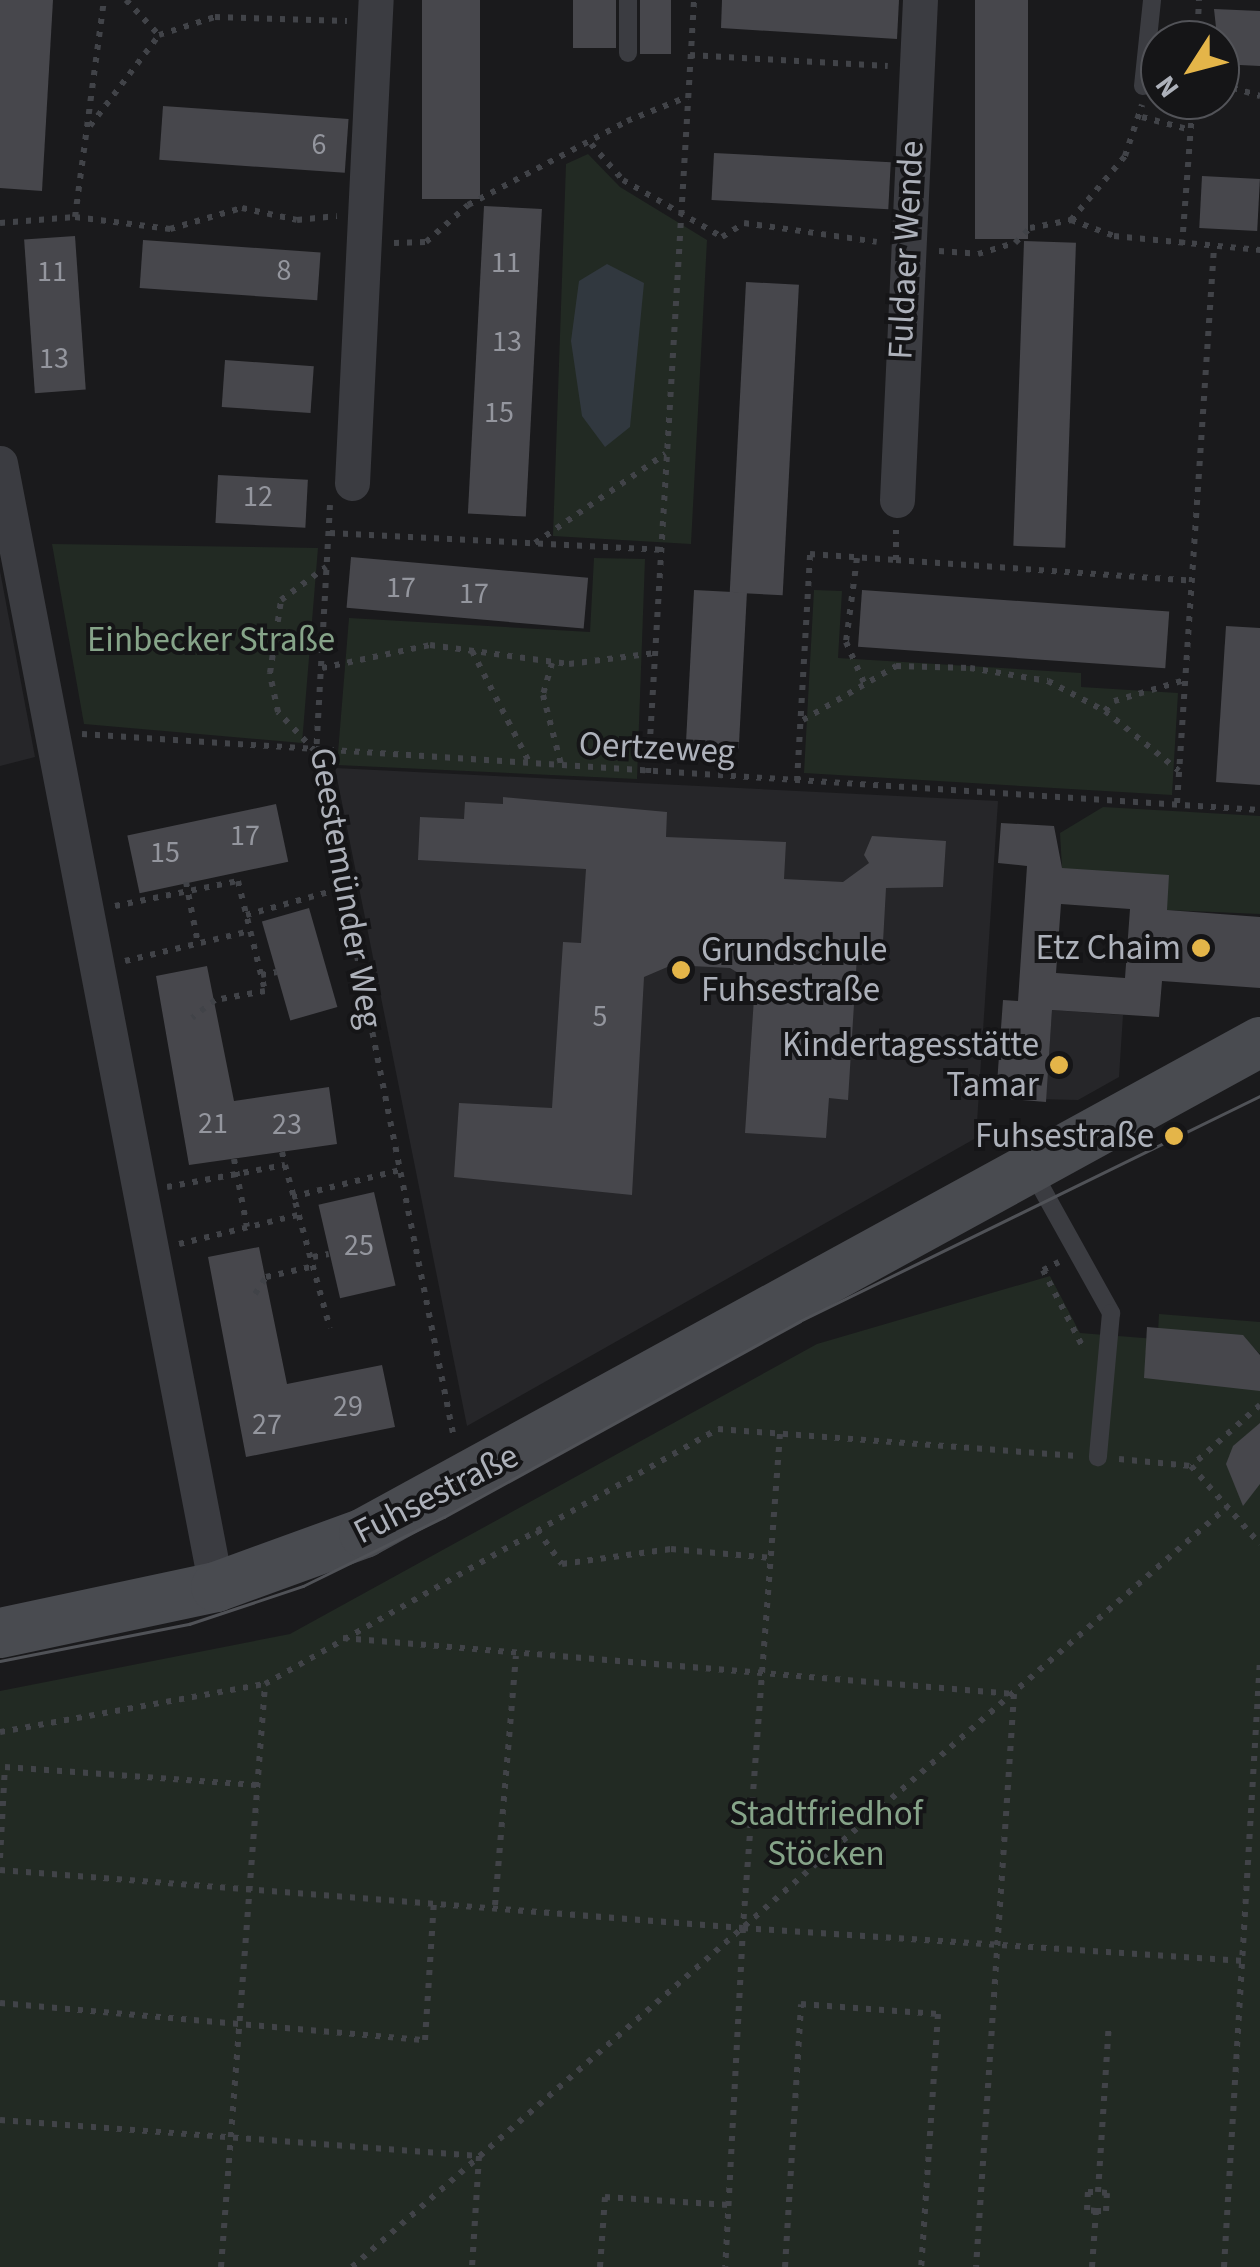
<!DOCTYPE html>
<html>
<head>
<meta charset="utf-8">
<style>
  body { margin:0 }
  #map { position:relative; width:1260px; height:2267px; overflow:hidden; background:#1a1a1c; font-family:"Source Sans 3",sans-serif }
  div>[style] { position:absolute }
  .built>* { inset:0; background:#262629 }
  .green>* { inset:0; background:#222a23 }
  .water>* { inset:0; background:#31383f }
  .building>* { inset:0; background:#47474c; transform-origin:0 0 }
  .path>* { height:6px; margin-top:-3px; transform-origin:0; background:repeating-linear-gradient(90deg,#414348 0 5px,transparent 0 13px) }
  .lane>* { height:18px; margin:-9px; padding:0 9px; transform-origin:9px; border-radius:9px; background:#3b3c41 }
  .street>* { height:35px; margin:-17.5px; padding:0 17.5px; transform-origin:17.5px; border-radius:17.5px; background:#3b3c41 }
  .secondary>* { height:50px; margin:-25px; padding:0 25px; transform-origin:25px; border-radius:25px; background:#494b50 }
  .tram>* { height:2.5px; margin:-1.25px; padding:0 1.25px; transform-origin:1.25px; border-radius:1.25px; background:#505257 }
  .dots>* { width:28px; height:28px; translate:-50% -50%; box-sizing:border-box; border:5px solid #151517; border-radius:50% }
  span { translate:-50% -50%; white-space:nowrap; text-align:center; line-height:1.15; -webkit-text-stroke:8px #151517; paint-order:stroke }
  .number-label { font-size:30px; color:#94969e }
  .number-label span { -webkit-text-stroke-width:0 }
  .street-label { font-size:35px; color:#adb1ba }
  .park-label { font-size:35px; color:#86a489 }
  .poi-label { font-size:35px; color:#adb1ba }
  .right { translate:-100% -50%; text-align:right }
  .left { translate:0 -50%; text-align:left }
  .north { position:absolute; left:1140px; top:20px; width:100px; height:100px; box-sizing:border-box; background:#151517; border:2px solid #525358; border-radius:50%; rotate:234deg; font-size:28px; font-weight:700; line-height:40px; text-align:center; color:#adb1ba }
  .north::after { content:''; display:block; margin:auto; width:35px; height:45px; background:#e4b549; clip-path:polygon(50% 0,100% 100%,50% 72%,0 100%) }
</style>
</head>
<body>
<div id="map">
  <div class="built">
    <div style="clip-path:polygon(0 571px,35px 757px,0 766px)"></div>
    <div style="clip-path:polygon(335px 768px,998px 801px,976px 1138px,467px 1426px)"></div>
    <div style="clip-path:polygon(1052px 1010px,1123px 1015px,1119px 1077px,1078px 1100px,996px 1098px,1000px 1049px,1049px 1053px)"></div>
  </div>
  <div class="green">
    <div style="clip-path:polygon(588px 154px,620px 187px,707px 240px,691px 544px,553px 536px,566px 164px)"></div>
    <div style="clip-path:polygon(52px 544px,318px 548px,302px 743px,84px 724px)"></div>
    <div style="clip-path:polygon(594px 558px,645px 559px,637px 779px,337px 765px,349px 618px,590px 632px)"></div>
    <div style="clip-path:polygon(814px 590px,842px 591px,838px 658px,1081px 673px,1081px 687px,1178px 693px,1172px 795px,804px 773px)"></div>
    <div style="clip-path:polygon(1103px 807px,1260px 816px,1260px 914px,1167px 910px,1062px 868px,1060px 833px)"></div>
    <div style="clip-path:polygon(1050px 1276px,1080px 1333px,1245px 1346px,1246px 1338px,1158px 1332px,1159px 1314px,1260px 1322px,1260px 1354px,1249px 1343px,1260px 1360px,1260px 2267px,0 2267px,0 1691px,290px 1634px,817px 1344px)"></div>
  </div>
  <div class="water">
    <div style="clip-path:polygon(607px 264px,644px 283px,630px 427px,605px 447px,582px 416px,571px 341px,579px 281px)"></div>
  </div>
  <div class="building">
    <div style="clip-path:polygon(0 0,53px 0,42px 191px,0 188px)"></div>
    <div style="left:422px;top:0;width:58px;height:199px"></div>
    <div style="left:573px;top:0;width:43px;height:48px"></div>
    <div style="left:640px;top:0;width:31px;height:54px"></div>
    <div style="clip-path:polygon(722px 0,899px 0,897px 39px,721px 28px)"></div>
    <div style="left:975px;top:0;width:53px;height:239px"></div>
    <div style="clip-path:polygon(1214px 9px,1260px 11px,1260px 66px,1220px 64px)"></div>
    <div style="left:163px;top:106px;width:186px;height:54px;rotate:4deg"></div>
    <div style="left:714px;top:153px;width:177px;height:47px;rotate:3deg"></div>
    <div style="left:1202px;top:176px;width:58px;height:52px;rotate:3deg"></div>
    <div style="left:484px;top:206px;width:58px;height:308px;rotate:3deg"></div>
    <div style="left:75px;top:236px;width:154px;height:51px;rotate:86deg"></div>
    <div style="left:143px;top:240px;width:178px;height:48px;rotate:4deg"></div>
    <div style="left:1024px;top:241px;width:52px;height:305px;rotate:2deg"></div>
    <div style="left:746px;top:282px;width:53px;height:311px;rotate:3deg"></div>
    <div style="left:225px;top:360px;width:89px;height:47px;rotate:4deg"></div>
    <div style="left:218px;top:475px;width:90px;height:48px;rotate:3deg"></div>
    <div style="left:351px;top:557px;width:238px;height:51px;rotate:5deg"></div>
    <div style="left:694px;top:590px;width:53px;height:156px;rotate:3deg"></div>
    <div style="left:862px;top:590px;width:308px;height:57px;rotate:4deg"></div>
    <div style="clip-path:polygon(1226px 626px,1260px 628px,1260px 785px,1216px 782px)"></div>
    <div style="clip-path:polygon(503px 797px,667px 812px,666px 837px,786px 842px,784px 879px,843px 882px,869px 863px,864px 855px,872px 836px,946px 841px,943px 887px,886px 888px,883px 942px,858px 940px,848px 1100px,829px 1098px,826px 1138px,745px 1133px,755px 983px,730px 968px,672px 965px,644px 977px,632px 1195px,454px 1177px,459px 1103px,552px 1108px,563px 942px,581px 943px,586px 869px,418px 860px,420px 817px,464px 819px,465px 802px,503px 804px)"></div>
    <div style="left:276px;top:804px;width:59px;height:152px;rotate:78deg"></div>
    <div style="clip-path:polygon(evenodd,1001px 823px,1054px 826px,1062px 868px,1169px 875px,1167px 910px,1260px 917px,1260px 988px,1162px 981px,1159px 1017px,1052px 1010px,1046px 1102px,996px 1098px,1003px 1000px,1018px 1001px,1027px 866px,998px 863px,1001px 823px,1061px 904px,1130px 909px,1125px 978px,1056px 973px,1061px 904px)"></div>
    <div style="left:309px;top:908px;width:103px;height:49px;rotate:74deg"></div>
    <div style="clip-path:polygon(207px 966px,234px 1101px,329px 1087px,337px 1144px,189px 1165px,156px 976px)"></div>
    <div style="left:374px;top:1192px;width:96px;height:57px;rotate:77deg"></div>
    <div style="clip-path:polygon(259px 1247px,287px 1384px,382px 1365px,395px 1427px,246px 1457px,208px 1257px)"></div>
    <div style="clip-path:polygon(1147px 1327px,1243px 1335px,1260px 1355px,1260px 1391px,1144px 1378px)"></div>
    <div style="clip-path:polygon(1260px 1423px,1260px 1484px,1243px 1506px,1226px 1464px,1233px 1446px)"></div>
  </div>
  <div class="path">
    <div style="left:126px;top:0;width:48px;rotate:46.7deg"></div>
    <div style="left:159px;top:35px;width:59px;rotate:-17.8deg"></div>
    <div style="left:215px;top:17px;width:132px;rotate:1.7deg"></div>
    <div style="left:1197px;top:40px;width:40px;rotate:-87.1deg"></div>
    <div style="left:690px;top:55px;width:198px;rotate:3.2deg"></div>
    <div style="left:1220px;top:84px;width:42px;rotate:16.7deg"></div>
    <div style="left:1142px;top:117px;width:51px;rotate:14.9deg"></div>
    <div style="left:90px;top:126px;width:114px;rotate:-52.8deg"></div>
    <div style="left:591px;top:144px;width:48px;rotate:48.4deg"></div>
    <div style="left:623px;top:180px;width:114px;rotate:29.9deg"></div>
    <div style="left:722px;top:237px;width:26px;rotate:-32deg"></div>
    <div style="left:744px;top:223px;width:134px;rotate:8.1deg"></div>
    <div style="left:75px;top:217px;width:96px;rotate:7.2deg"></div>
    <div style="left:170px;top:229px;width:75px;rotate:-16.3deg"></div>
    <div style="left:242px;top:208px;width:56px;rotate:12.3deg"></div>
    <div style="left:297px;top:220px;width:40px;rotate:-5.7deg"></div>
    <div style="left:1071px;top:220px;width:84px;rotate:-49.8deg"></div>
    <div style="left:1125px;top:156px;width:54px;rotate:-71.6deg"></div>
    <div style="left:0;top:223px;width:75px;rotate:-4.6deg"></div>
    <div style="left:75px;top:217px;width:219px;rotate:-82.4deg"></div>
    <div style="left:394px;top:243px;width:32px;rotate:-2deg"></div>
    <div style="left:426px;top:242px;width:56px;rotate:-41.4deg"></div>
    <div style="left:468px;top:205px;width:180px;rotate:-27.8deg"></div>
    <div style="left:627px;top:121px;width:65px;rotate:-21.8deg"></div>
    <div style="left:1182px;top:245px;width:145px;rotate:-85.7deg"></div>
    <div style="left:939px;top:251px;width:39px;rotate:4deg"></div>
    <div style="left:978px;top:254px;width:39px;rotate:-17deg"></div>
    <div style="left:1015px;top:243px;width:21px;rotate:-45deg"></div>
    <div style="left:1030px;top:228px;width:42px;rotate:-11deg"></div>
    <div style="left:1071px;top:220px;width:46px;rotate:20.4deg"></div>
    <div style="left:1114px;top:236px;width:147px;rotate:5.5deg"></div>
    <div style="left:330px;top:505px;width:247px;rotate:93.2deg"></div>
    <div style="left:316px;top:752px;width:700px;rotate:78.63deg"></div>
    <div style="left:330px;top:533px;width:330px;rotate:2.9deg"></div>
    <div style="left:535px;top:543px;width:158px;rotate:-34.4deg"></div>
    <div style="left:857px;top:558px;width:85px;rotate:97.5deg"></div>
    <div style="left:846px;top:642px;width:47px;rotate:66.2deg"></div>
    <div style="left:896px;top:560px;width:298px;rotate:4deg"></div>
    <div style="left:472px;top:651px;width:129px;rotate:62.8deg"></div>
    <div style="left:552px;top:663px;width:33px;rotate:106deg"></div>
    <div style="left:543px;top:695px;width:75px;rotate:75.4deg"></div>
    <div style="left:322px;top:668px;width:110px;rotate:-12deg"></div>
    <div style="left:430px;top:645px;width:140px;rotate:7.8deg"></div>
    <div style="left:569px;top:664px;width:87px;rotate:-7.3deg"></div>
    <div style="left:1105px;top:711px;width:13px;rotate:-48deg"></div>
    <div style="left:1114px;top:701px;width:77px;rotate:-16.6deg"></div>
    <div style="left:803px;top:720px;width:108px;rotate:-30.1deg"></div>
    <div style="left:896px;top:666px;width:74px;rotate:1.5deg"></div>
    <div style="left:970px;top:668px;width:79px;rotate:9.5deg"></div>
    <div style="left:1048px;top:681px;width:64px;rotate:27.8deg"></div>
    <div style="left:1105px;top:711px;width:95px;rotate:39deg"></div>
    <div style="left:82px;top:734px;width:1180px;rotate:3.69deg"></div>
    <div style="left:315px;top:751px;width:54px;rotate:-133.5deg"></div>
    <div style="left:278px;top:712px;width:40px;rotate:-102deg"></div>
    <div style="left:270px;top:673px;width:74px;rotate:-81.4deg"></div>
    <div style="left:281px;top:600px;width:56px;rotate:-36.3deg"></div>
    <div style="left:648px;top:773px;width:774px;rotate:-86.59deg"></div>
    <div style="left:797px;top:781px;width:227px;rotate:-86.7deg"></div>
    <div style="left:810px;top:554px;width:86px;rotate:4deg"></div>
    <div style="left:896px;top:560px;width:30px;rotate:-90deg"></div>
    <div style="left:1177px;top:803px;width:556px;rotate:-86.19deg"></div>
    <div style="left:186px;top:882px;width:63px;rotate:79deg"></div>
    <div style="left:115px;top:906px;width:126px;rotate:-11.5deg"></div>
    <div style="left:238px;top:881px;width:113px;rotate:76.2deg"></div>
    <div style="left:265px;top:991px;width:51px;rotate:169.8deg"></div>
    <div style="left:215px;top:1000px;width:29px;rotate:142deg"></div>
    <div style="left:246px;top:915px;width:101px;rotate:-15.6deg"></div>
    <div style="left:125px;top:961px;width:129px;rotate:-13.5deg"></div>
    <div style="left:261px;top:975px;width:16px;rotate:-11deg"></div>
    <div style="left:282px;top:1152px;width:13px;rotate:77deg"></div>
    <div style="left:234px;top:1159px;width:69px;rotate:79.2deg"></div>
    <div style="left:167px;top:1187px;width:120px;rotate:-10.6deg"></div>
    <div style="left:285px;top:1165px;width:169px;rotate:74.6deg"></div>
    <div style="left:292px;top:1197px;width:111px;rotate:-14deg"></div>
    <div style="left:179px;top:1244px;width:127px;rotate:-13.7deg"></div>
    <div style="left:313px;top:1257px;width:16px;rotate:-11deg"></div>
    <div style="left:1059px;top:1262px;width:18px;rotate:153deg"></div>
    <div style="left:1043px;top:1270px;width:89px;rotate:62.6deg"></div>
    <div style="left:255px;top:1294px;width:20px;rotate:-57deg"></div>
    <div style="left:266px;top:1277px;width:50px;rotate:-12.7deg"></div>
    <div style="left:1260px;top:1405px;width:92px;rotate:138.5deg"></div>
    <div style="left:1191px;top:1466px;width:104px;rotate:48.5deg"></div>
    <div style="left:780px;top:1434px;width:495px;rotate:94.3deg"></div>
    <div style="left:743px;top:1928px;width:502px;rotate:3.77deg"></div>
    <div style="left:1119px;top:1459px;width:72px;rotate:5.6deg"></div>
    <div style="left:537px;top:1530px;width:42px;rotate:53.7deg"></div>
    <div style="left:562px;top:1564px;width:110px;rotate:-7.8deg"></div>
    <div style="left:671px;top:1549px;width:101px;rotate:5.1deg"></div>
    <div style="left:343px;top:1638px;width:673px;rotate:4.77deg"></div>
    <div style="left:1014px;top:1694px;width:574px;rotate:93.79deg"></div>
    <div style="left:0;top:1732px;width:269px;rotate:-10.3deg"></div>
    <div style="left:265px;top:1684px;width:520px;rotate:-29.38deg"></div>
    <div style="left:718px;top:1429px;width:360px;rotate:4.3deg"></div>
    <div style="left:0;top:1858px;width:91px;rotate:-86.9deg"></div>
    <div style="left:5px;top:1767px;width:254px;rotate:4.1deg"></div>
    <div style="left:0;top:1870px;width:745px;rotate:4.46deg"></div>
    <div style="left:743px;top:1928px;width:339px;rotate:93deg"></div>
    <div style="left:495px;top:1905px;width:250px;rotate:-85.2deg"></div>
    <div style="left:0;top:2003px;width:427px;rotate:5deg"></div>
    <div style="left:425px;top:2040px;width:140px;rotate:-86.3deg"></div>
    <div style="left:0;top:2120px;width:480px;rotate:4.3deg"></div>
    <div style="left:479px;top:2156px;width:111px;rotate:93.6deg"></div>
    <div style="left:1096px;top:2211px;width:9px;rotate:-174deg"></div>
    <div style="left:1087px;top:2210px;width:18px;rotate:-87deg"></div>
    <div style="left:1088px;top:2192px;width:10px"></div>
    <div style="left:1098px;top:2192px;width:168px;rotate:-86.3deg"></div>
    <div style="left:221px;top:2267px;width:585px;rotate:-85.68deg"></div>
    <div style="left:352px;top:2267px;width:1159px;rotate:-40.98deg"></div>
    <div style="left:600px;top:2267px;width:70px;rotate:-85.9deg"></div>
    <div style="left:605px;top:2197px;width:124px;rotate:3.7deg"></div>
    <div style="left:785px;top:2267px;width:263px;rotate:-86.5deg"></div>
    <div style="left:801px;top:2004px;width:137px;rotate:4.2deg"></div>
    <div style="left:938px;top:2014px;width:254px;rotate:93.8deg"></div>
    <div style="left:1092px;top:2267px;width:56px;rotate:-85.9deg"></div>
    <div style="left:1096px;top:2211px;width:10px"></div>
    <div style="left:1106px;top:2211px;width:18px;rotate:-87deg"></div>
    <div style="left:1107px;top:2193px;width:9px;rotate:-174deg"></div>
    <div style="left:1224px;top:2267px;width:609px;rotate:-86.61deg"></div>
  </div>
  <div class="lane">
    <div style="left:628px;top:53px;width:53px;rotate:-90deg"></div>
    <div style="left:1143px;top:86px;width:86px;rotate:-84deg"></div>
    <div style="left:1031px;top:1169px;width:165px;rotate:60.9deg"></div>
    <div style="left:1111px;top:1313px;width:145px;rotate:95.2deg"></div>
  </div>
  <div class="street">
    <div style="left:0;top:463px;width:1145px;rotate:79.12deg"></div>
    <div style="left:352px;top:483px;width:484px;rotate:-87.2deg"></div>
    <div style="left:897px;top:500px;width:501px;rotate:-87.37deg"></div>
  </div>
  <div class="secondary">
    <div style="left:0;top:1633px;width:221px;rotate:-12deg"></div>
    <div style="left:216px;top:1587px;width:158px;rotate:-20deg"></div>
    <div style="left:364px;top:1533px;width:1022px;rotate:-28.72deg"></div>
  </div>
  <div class="tram">
    <div style="left:0;top:1661px;width:193px;rotate:-11.1deg"></div>
    <div style="left:189px;top:1624px;width:120px;rotate:-18.4deg"></div>
    <div style="left:303px;top:1586px;width:157px;rotate:-26.1deg"></div>
    <div style="left:444px;top:1517px;width:406px;rotate:-28.8deg"></div>
    <div style="left:800px;top:1321px;width:512px;rotate:-26.06deg"></div>
  </div>
  <div class="dots">
    <div style="left:1201px;top:948px;background:#e4b549"></div>
    <div style="left:681px;top:970px;background:#e4b549"></div>
    <div style="left:1059px;top:1065px;background:#e4b549"></div>
    <div style="left:1174px;top:1136px;background:#e4b549"></div>
  </div>
  <div class="number-label">
    <span style="left:319px;top:145px">6</span>
    <span style="left:506px;top:263px">11</span>
    <span style="left:284px;top:271px">8</span>
    <span style="left:52px;top:272px">11</span>
    <span style="left:507px;top:342px">13</span>
    <span style="left:54px;top:359px">13</span>
    <span style="left:499px;top:413px">15</span>
    <span style="left:258px;top:497px">12</span>
    <span style="left:401px;top:588px">17</span>
    <span style="left:474px;top:594px">17</span>
    <span style="left:245px;top:836px">17</span>
    <span style="left:165px;top:853px">15</span>
    <span style="left:600px;top:1017px">5</span>
    <span style="left:213px;top:1124px">21</span>
    <span style="left:287px;top:1125px">23</span>
    <span style="left:359px;top:1246px">25</span>
    <span style="left:348px;top:1407px">29</span>
    <span style="left:267px;top:1425px">27</span>
  </div>
  <div class="street-label">
    <span style="left:906px;top:250px;rotate:-87deg">Fuldaer Wende</span>
    <span style="left:657px;top:748px;rotate:3deg">Oertzeweg</span>
    <span style="left:346px;top:888px;rotate:80deg">Geestemünder Weg</span>
    <span style="left:436px;top:1494px;rotate:-27deg">Fuhsestraße</span>
  </div>
  <div class="park-label">
    <span style="left:211px;top:640px">Einbecker Straße</span>
    <span style="left:826px;top:1834px">Stadtfriedhof<br>Stöcken</span>
  </div>
  <div class="poi-label">
    <span class="right" style="left:1181px;top:948px">Etz Chaim</span>
    <span class="left" style="left:701px;top:970px">Grundschule<br>Fuhsestraße</span>
    <span class="right" style="left:1039px;top:1065px">Kindertagesstätte<br>Tamar</span>
    <span class="right" style="left:1154px;top:1136px">Fuhsestraße</span>
  </div>
  <div class="north">N</div>
</div>
</body>
</html>
